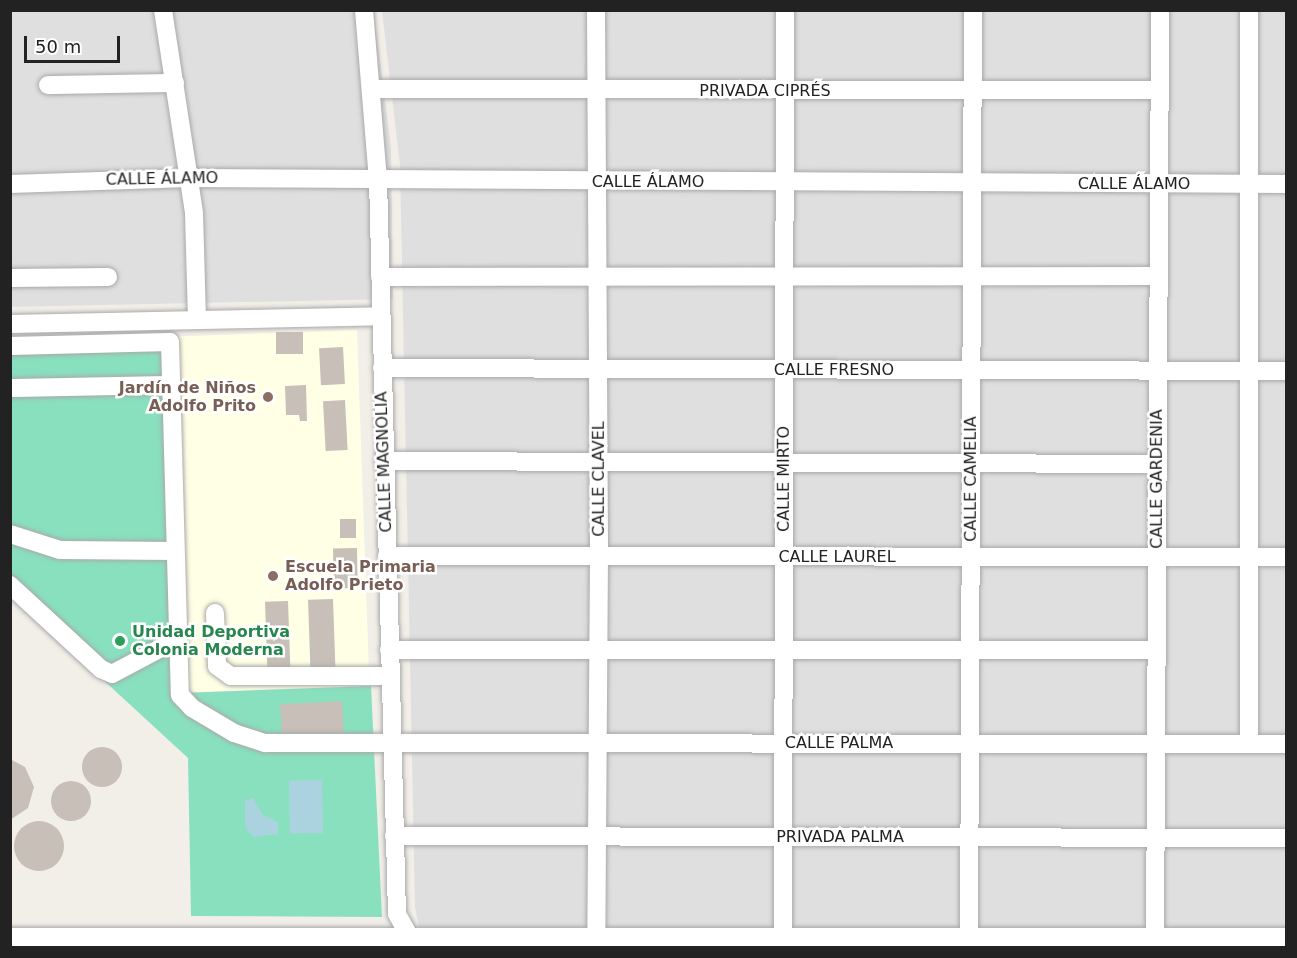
<!DOCTYPE html>
<html>
<head>
<meta charset="utf-8">
<style>
  body { margin:0 }
  #map { position:relative; width:1297px; height:958px; overflow:hidden; background:#f2efe9; font-family:"DejaVu Sans",sans-serif }
  div>[style] { position:absolute }
  .residential>* { inset:0; background:#e0dfdf }
  .education>* { inset:0; background:#ffffe5; transform-origin:0 0 }
  .pitch>* { inset:0; background:#88e0be }
  .water>* { inset:0; background:#aad3df; transform-origin:0 0 }
  .building>* { inset:0; background:#c7bfb8; transform-origin:0 0 }
  .round { border-radius:50% }
  .roads { filter:drop-shadow(0 0 2px #a9a9a9) drop-shadow(0 0 2px #a9a9a9) }
  .minor>* { height:18px; margin:-9px; padding:0 9px; transform-origin:9px; border-radius:9px; background:#fff }
  .dots>* { width:16px; height:16px; translate:-50% -50%; box-sizing:border-box; border:3px solid #fff; border-radius:50% }
  span { translate:-50% -50%; white-space:nowrap; text-align:center; line-height:1.15; -webkit-text-stroke:5px #fff; paint-order:stroke }
  .street-label { font-size:16px; color:#222 }
  .education-label { font-size:16px; color:#785e54; font-weight:700 }
  .right { translate:-100% -50%; text-align:right }
  .left { translate:0 -50%; text-align:left }
  .leisure-label { font-size:16px; color:#27864d; font-weight:700 }
  .frame { position:absolute; inset:0; border:12px solid #222; pointer-events:none }
  .scale { position:absolute; left:24px; top:36px; width:96px; height:27px; box-sizing:border-box; border:3px solid #222; border-top:0; padding-left:8px; font-size:18px; line-height:21px; white-space:nowrap; color:#222; -webkit-text-stroke:4px #fff; paint-order:stroke }
</style>
</head>
<body>
<div id="map">
  <div class="residential">
    <div style="clip-path:polygon(10px 11px,374px 11px,391px 148px,393px 299px,11px 307px)"></div>
    <div style="clip-path:polygon(382px 11px,1286px 12px,1286px 947px,423px 947px,415px 907px,400px 165px)"></div>
  </div>
  <div class="education">
    <div style="left:357px;top:330px;width:356px;height:183px;rotate:88deg"></div>
  </div>
  <div class="pitch">
    <div style="clip-path:polygon(174px 336px,182px 693px,371px 686px,382px 917px,191px 916px,188px 758px,11px 595px,11px 340px)"></div>
  </div>
  <div class="water">
    <div style="left:322px;top:780px;width:53px;height:33px;rotate:89deg"></div>
    <div style="clip-path:polygon(253px 798px,263px 815px,278px 822px,278px 834px,254px 837px,248px 832px,245px 825px,245px 801px)"></div>
  </div>
  <div class="building">
    <div style="left:276px;top:332px;width:27px;height:22px"></div>
    <div style="left:343px;top:347px;width:37px;height:24px;rotate:87deg"></div>
    <div style="clip-path:polygon(306px 385px,307px 421px,300px 421px,299px 415px,286px 415px,285px 386px)"></div>
    <div style="left:345px;top:400px;width:50px;height:22px;rotate:87deg"></div>
    <div style="left:340px;top:519px;width:16px;height:19px"></div>
    <div style="left:357px;top:548px;width:40px;height:24px;rotate:89deg"></div>
    <div style="left:333px;top:599px;width:72px;height:25px;rotate:88deg"></div>
    <div style="left:288px;top:601px;width:71px;height:23px;rotate:88deg"></div>
    <div style="left:342px;top:701px;width:35px;height:62px;rotate:87deg"></div>
    <div class="round" style="left:82px;top:747px;width:40px;height:40px"></div>
    <div style="clip-path:polygon(10px 759px,25px 767px,34px 787px,28px 808px,10px 820px)"></div>
    <div class="round" style="left:51px;top:781px;width:40px;height:40px"></div>
    <div class="round" style="left:14px;top:821px;width:50px;height:50px"></div>
  </div>
  <div class="roads">
    <div class="minor">
      <div style="left:163px;top:10px;width:205px;rotate:81.3deg"></div>
      <div style="left:194px;top:213px;width:106px;rotate:88.4deg"></div>
      <div style="left:364px;top:10px;width:170px;rotate:85.3deg"></div>
      <div style="left:378px;top:179px;width:735px;rotate:88.52deg"></div>
      <div style="left:397px;top:914px;width:25px;rotate:61deg"></div>
      <div style="left:409px;top:936px;width:10px;rotate:84deg"></div>
      <div style="left:596px;top:10px;width:545px;rotate:89.68deg"></div>
      <div style="left:599px;top:555px;width:393px;rotate:90.4deg"></div>
      <div style="left:48px;top:85px;width:127px;rotate:-0.9deg"></div>
      <div style="left:373px;top:89px;width:784px;rotate:0.07deg"></div>
      <div style="left:10px;top:184px;width:179px;rotate:-1.9deg"></div>
      <div style="left:189px;top:178px;width:1097px;rotate:0.31deg"></div>
      <div style="left:380px;top:277px;width:778px;rotate:-0.07deg"></div>
      <div style="left:10px;top:278px;width:98px;rotate:-0.6deg"></div>
      <div style="left:10px;top:324px;width:371px;rotate:-1.2deg"></div>
      <div style="left:10px;top:346px;width:160px;rotate:-1.4deg"></div>
      <div style="left:170px;top:342px;width:353px;rotate:88.4deg"></div>
      <div style="left:180px;top:695px;width:18px;rotate:47deg"></div>
      <div style="left:192px;top:708px;width:49px;rotate:30.8deg"></div>
      <div style="left:234px;top:733px;width:33px;rotate:18deg"></div>
      <div style="left:265px;top:743px;width:1021px;rotate:0.06deg"></div>
      <div style="left:382px;top:368px;width:904px;rotate:0.19deg"></div>
      <div style="left:10px;top:388px;width:162px;rotate:-1.1deg"></div>
      <div style="left:384px;top:461px;width:773px;rotate:0.22deg"></div>
      <div style="left:10px;top:534px;width:52px;rotate:17.7deg"></div>
      <div style="left:60px;top:550px;width:115px;rotate:0.5deg"></div>
      <div style="left:387px;top:556px;width:899px;rotate:0.06deg"></div>
      <div style="left:10px;top:585px;width:124px;rotate:42.7deg"></div>
      <div style="left:101px;top:669px;width:12px;rotate:24deg"></div>
      <div style="left:112px;top:674px;width:72px;rotate:-28deg"></div>
      <div style="left:215px;top:613px;width:53px;rotate:87.8deg"></div>
      <div style="left:217px;top:666px;width:17px;rotate:36deg"></div>
      <div style="left:231px;top:676px;width:159px"></div>
      <div style="left:389px;top:650px;width:768px"></div>
      <div style="left:1249px;top:743px;width:733px;rotate:-90deg"></div>
      <div style="left:394px;top:836px;width:892px;rotate:0.13deg"></div>
      <div style="left:10px;top:937px;width:1276px"></div>
      <div style="left:783px;top:948px;width:938px;rotate:-89.88deg"></div>
      <div style="left:969px;top:948px;width:938px;rotate:-89.76deg"></div>
      <div style="left:1155px;top:948px;width:938px;rotate:-89.69deg"></div>
    </div>
  </div>
  <div class="dots">
    <div style="left:268px;top:397px;background:#8d6e63"></div>
    <div style="left:273px;top:576px;background:#8d6e63"></div>
    <div style="left:120px;top:641px;background:#2e9e5b"></div>
  </div>
  <div class="street-label">
    <span style="left:765px;top:91px">PRIVADA CIPRÉS</span>
    <span style="left:162px;top:179px;rotate:-1deg">CALLE ÁLAMO</span>
    <span style="left:648px;top:182px">CALLE ÁLAMO</span>
    <span style="left:1134px;top:184px">CALLE ÁLAMO</span>
    <span style="left:834px;top:370px">CALLE FRESNO</span>
    <span style="left:384px;top:462px;rotate:-92deg">CALLE MAGNOLIA</span>
    <span style="left:599px;top:479px;rotate:-90deg">CALLE CLAVEL</span>
    <span style="left:784px;top:479px;rotate:-90deg">CALLE MIRTO</span>
    <span style="left:971px;top:479px;rotate:-90deg">CALLE CAMELIA</span>
    <span style="left:1157px;top:479px;rotate:-90deg">CALLE GARDENIA</span>
    <span style="left:837px;top:557px">CALLE LAUREL</span>
    <span style="left:839px;top:743px">CALLE PALMA</span>
    <span style="left:840px;top:837px">PRIVADA PALMA</span>
  </div>
  <div class="education-label">
    <span class="right" style="left:256px;top:397px">Jardín de Niños<br>Adolfo Prito</span>
    <span class="left" style="left:285px;top:576px">Escuela Primaria<br>Adolfo Prieto</span>
  </div>
  <div class="leisure-label">
    <span class="left" style="left:132px;top:641px">Unidad Deportiva<br>Colonia Moderna</span>
  </div>
  <div class="frame"></div>
  <div class="scale">50 m</div>
</div>
</body>
</html>
